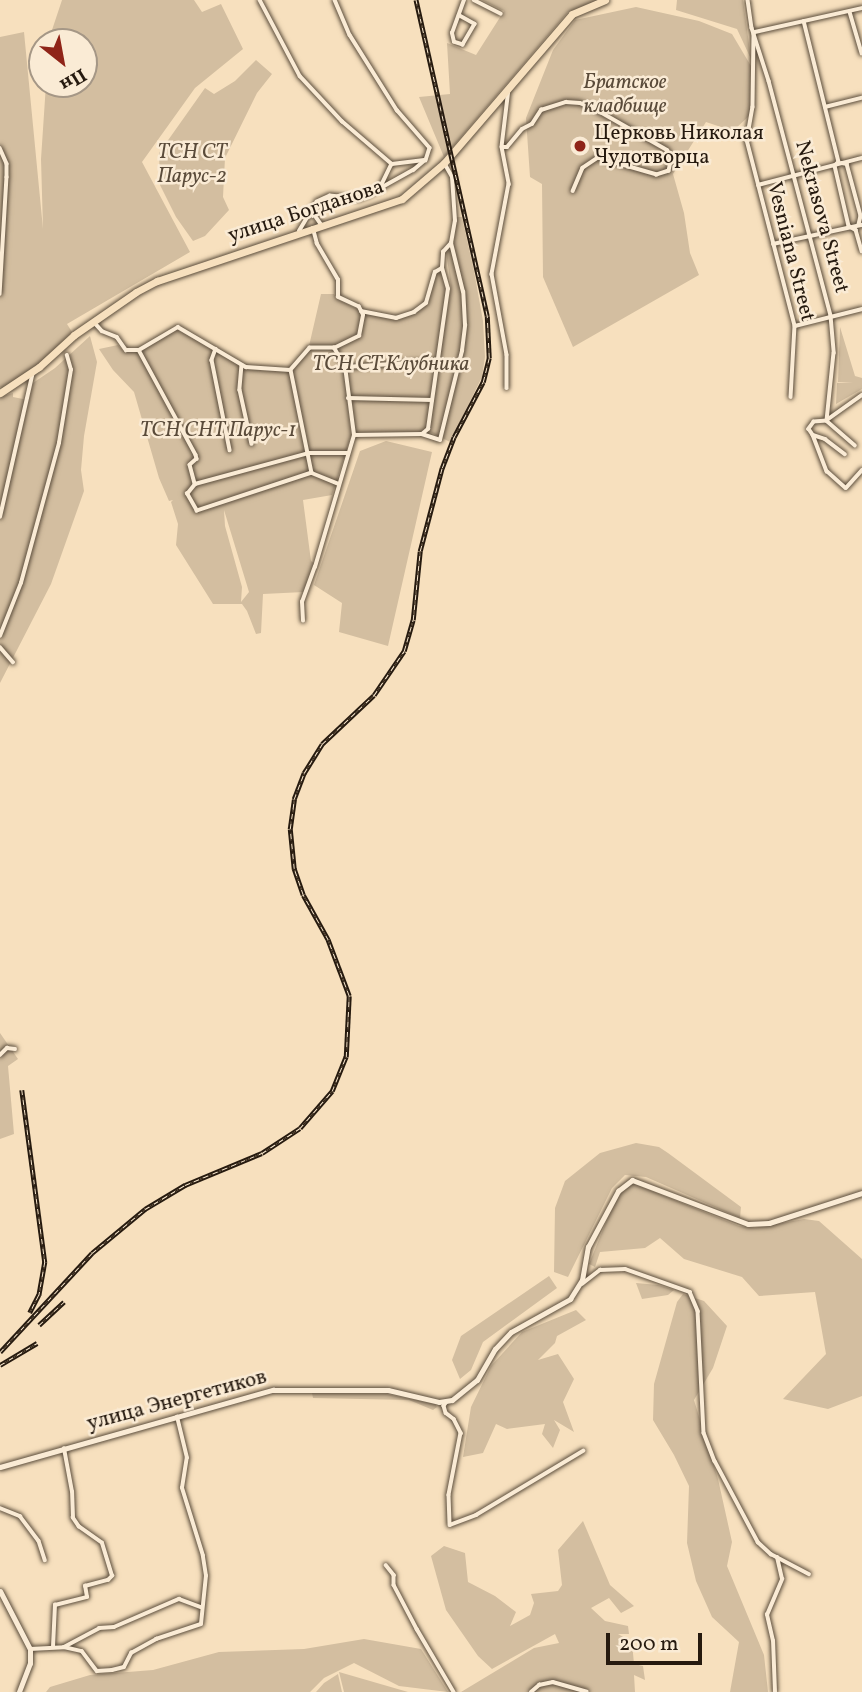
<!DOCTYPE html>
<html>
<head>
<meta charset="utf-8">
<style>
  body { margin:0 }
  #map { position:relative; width:862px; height:1692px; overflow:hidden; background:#f7e0be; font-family:Vollkorn,serif }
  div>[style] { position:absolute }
  .green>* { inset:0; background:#d3bea0 }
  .roads { filter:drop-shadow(0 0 2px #5a4c3b) drop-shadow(0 0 2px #5a4c3b) }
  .street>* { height:3.5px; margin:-1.75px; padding:0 1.75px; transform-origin:1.75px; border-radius:1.75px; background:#faebd5 }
  .secondary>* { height:5px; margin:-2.5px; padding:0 2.5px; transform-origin:2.5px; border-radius:2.5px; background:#faebd5 }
  .primary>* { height:7px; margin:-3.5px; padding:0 3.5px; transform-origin:3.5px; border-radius:3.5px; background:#f7e0be }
  .rail>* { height:4.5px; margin-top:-2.25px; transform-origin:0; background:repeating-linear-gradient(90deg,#faebd5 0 5px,#261a0f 0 10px); box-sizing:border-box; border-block:2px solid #261a0f }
  .dots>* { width:19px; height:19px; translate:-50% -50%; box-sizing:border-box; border:4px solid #faebd5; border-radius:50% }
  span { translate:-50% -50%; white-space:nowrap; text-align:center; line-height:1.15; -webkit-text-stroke:5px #faebd5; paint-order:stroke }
  .park-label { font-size:21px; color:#5a4b3a; font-style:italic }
  .poi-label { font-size:21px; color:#261a0f }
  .left { translate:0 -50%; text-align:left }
  .street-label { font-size:21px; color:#261a0f }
  .north { position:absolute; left:28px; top:28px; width:70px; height:70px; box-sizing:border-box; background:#faebd5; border:2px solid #a59786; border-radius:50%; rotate:149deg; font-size:19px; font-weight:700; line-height:28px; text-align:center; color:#261a0f }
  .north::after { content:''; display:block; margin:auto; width:24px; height:32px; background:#8f2418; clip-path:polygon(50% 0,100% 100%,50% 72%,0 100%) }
  .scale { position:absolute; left:606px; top:1633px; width:96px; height:32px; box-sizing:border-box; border:4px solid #261a0f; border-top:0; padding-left:9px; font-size:21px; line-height:24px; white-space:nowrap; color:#261a0f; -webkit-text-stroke:5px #faebd5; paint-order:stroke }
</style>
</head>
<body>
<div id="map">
  <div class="green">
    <div style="clip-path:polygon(62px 0,194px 0,202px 12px,221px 4px,243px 49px,195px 88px,142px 162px,190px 252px,67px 324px,72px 332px,44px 361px,3px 389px,0 387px,0 37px,24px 32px,43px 229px,41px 159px,46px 84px,84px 84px,84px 42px,48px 42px)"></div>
    <div style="clip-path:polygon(482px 0,598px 0,568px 12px,444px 157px,419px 97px,450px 94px,447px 43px,476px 55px,504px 11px)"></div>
    <div style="clip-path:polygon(677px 0,743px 0,751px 59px,737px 29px,676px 10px)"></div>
    <div style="clip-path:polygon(636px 7px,699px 21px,732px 34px,751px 66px,750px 115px,733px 131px,706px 122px,673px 174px,684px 213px,690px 253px,699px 275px,573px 347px,543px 277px,542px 184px,530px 177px,526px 118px,553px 50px,575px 20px)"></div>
    <div style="clip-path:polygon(256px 60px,272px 74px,257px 93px,225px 158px,223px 197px,229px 210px,205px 236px,193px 241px,176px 217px,160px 185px,159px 153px,205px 88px,214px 94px,235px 81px)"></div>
    <div style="clip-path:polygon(456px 217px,462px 217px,474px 271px,483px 321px,485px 357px,482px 377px,450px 442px,428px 431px,451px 287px,446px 251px,454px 243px)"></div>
    <div style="clip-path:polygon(442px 269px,445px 273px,447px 293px,427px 428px,422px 433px,355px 434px,347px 368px,334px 346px,309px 346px,321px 294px,334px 294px,337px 299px,363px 312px,401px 319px,426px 304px,436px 274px)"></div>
    <div style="clip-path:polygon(840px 327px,855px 376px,862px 378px,862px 389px,836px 404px,837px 383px,853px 382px,838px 382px)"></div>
    <div style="clip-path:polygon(evenodd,175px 329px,234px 358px,243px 368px,266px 371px,293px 370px,311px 349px,334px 350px,344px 369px,351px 436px,332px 495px,303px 500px,311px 561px,314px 563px,304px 592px,263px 594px,261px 633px,256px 634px,247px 611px,242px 604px,213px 604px,176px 545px,178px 524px,171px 502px,173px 500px,169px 501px,159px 478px,134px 392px,113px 370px,99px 349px,118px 345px,123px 351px,142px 351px,175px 329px,224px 510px,249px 592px,241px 602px,242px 587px,225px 526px,224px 510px)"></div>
    <div style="clip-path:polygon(90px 336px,97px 362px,84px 436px,81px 470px,84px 491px,51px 584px,0 683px,0 397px,13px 393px,13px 397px,28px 400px,15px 460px,33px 383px,55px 368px)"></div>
    <div style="clip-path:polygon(386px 441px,432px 452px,388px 646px,339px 632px,342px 603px,314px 585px,360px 451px)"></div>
    <div style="clip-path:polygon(0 1033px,18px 1059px,8px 1066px,14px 1134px,0 1139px)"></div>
    <div style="clip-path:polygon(636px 1143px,659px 1147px,668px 1153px,741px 1207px,740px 1218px,646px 1177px,625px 1175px,612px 1188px,568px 1277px,554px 1272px,555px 1208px,565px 1181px,600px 1153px)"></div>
    <div style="clip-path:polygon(632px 1183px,739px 1226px,755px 1228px,804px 1219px,819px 1221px,862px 1259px,862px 1396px,828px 1409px,783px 1399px,826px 1354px,815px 1292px,759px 1296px,742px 1277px,684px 1259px,660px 1238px,645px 1248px,600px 1252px,595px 1267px,589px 1264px,609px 1215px,623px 1189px)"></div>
    <div style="clip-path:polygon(549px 1276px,557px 1288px,483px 1342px,471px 1370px,460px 1379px,452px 1360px,461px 1336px)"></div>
    <div style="clip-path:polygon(636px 1283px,658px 1285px,674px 1290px,668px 1295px,642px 1299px)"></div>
    <div style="clip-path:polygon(683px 1294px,704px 1301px,727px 1326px,713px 1368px,694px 1400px,718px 1479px,732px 1542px,727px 1566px,764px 1655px,768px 1692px,730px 1692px,739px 1642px,712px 1617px,696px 1581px,687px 1543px,689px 1486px,674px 1455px,653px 1420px,654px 1384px,677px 1302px)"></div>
    <div style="clip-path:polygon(576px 1310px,586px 1320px,557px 1336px,555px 1343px,538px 1360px,558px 1354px,574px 1379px,563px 1402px,574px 1432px,554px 1420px,560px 1430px,553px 1448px,542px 1434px,545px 1424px,507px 1429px,496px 1424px,483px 1453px,463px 1457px,471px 1407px,491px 1366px,522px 1332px)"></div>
    <div style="clip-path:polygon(312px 1393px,386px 1394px,435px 1404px,437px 1407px,433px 1410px,409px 1400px,313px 1398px)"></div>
    <div style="clip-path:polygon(583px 1521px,610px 1585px,634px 1606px,621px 1613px,609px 1598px,591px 1608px,605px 1621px,628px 1626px,629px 1634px,618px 1634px,632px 1642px,634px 1664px,643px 1666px,645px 1680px,634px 1675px,635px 1692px,461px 1692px,534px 1648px,559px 1643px,555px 1634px,492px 1669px,478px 1656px,446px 1610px,431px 1556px,444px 1546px,465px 1553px,468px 1582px,495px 1596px,516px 1612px,510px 1626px,530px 1615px,534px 1603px,531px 1594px,558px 1591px,562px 1585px,558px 1550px)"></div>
    <div style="clip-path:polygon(364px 1639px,421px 1649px,448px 1692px,399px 1686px,354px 1663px,324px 1678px,310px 1692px,46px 1692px,50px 1687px,90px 1675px,153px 1670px,219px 1652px,304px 1649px)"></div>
    <div style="clip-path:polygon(339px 1672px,408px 1692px,344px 1692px)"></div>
    <div style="clip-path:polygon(338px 1674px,342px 1692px,316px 1692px,324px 1683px)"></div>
  </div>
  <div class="roads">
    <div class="street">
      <div style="left:260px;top:0;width:86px;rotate:62.2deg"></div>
      <div style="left:300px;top:76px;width:62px;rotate:47deg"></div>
      <div style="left:342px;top:121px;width:66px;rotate:40.7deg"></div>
      <div style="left:392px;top:164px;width:28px;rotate:116deg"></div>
      <div style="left:380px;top:189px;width:13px;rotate:151deg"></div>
      <div style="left:369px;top:195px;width:11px;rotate:158deg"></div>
      <div style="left:359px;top:199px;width:29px;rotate:-174deg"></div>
      <div style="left:330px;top:196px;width:14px;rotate:155deg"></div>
      <div style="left:317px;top:202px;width:12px;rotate:104deg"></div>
      <div style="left:314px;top:214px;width:12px;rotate:55deg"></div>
      <div style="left:335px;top:0;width:38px;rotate:67deg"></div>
      <div style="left:350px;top:35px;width:89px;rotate:57.9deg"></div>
      <div style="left:397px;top:110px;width:50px;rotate:49deg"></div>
      <div style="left:430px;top:148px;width:13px;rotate:108deg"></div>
      <div style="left:426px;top:160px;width:16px;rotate:140deg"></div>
      <div style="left:414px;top:170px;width:38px;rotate:151deg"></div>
      <div style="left:474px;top:0;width:30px;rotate:27deg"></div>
      <div style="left:748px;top:0;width:28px;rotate:82deg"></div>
      <div style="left:752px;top:28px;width:56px;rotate:72.2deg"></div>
      <div style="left:769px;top:81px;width:243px;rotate:75.2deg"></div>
      <div style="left:831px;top:316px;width:37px;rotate:85deg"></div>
      <div style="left:834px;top:353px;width:68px;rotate:95.9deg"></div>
      <div style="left:850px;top:12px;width:43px;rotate:73.7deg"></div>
      <div style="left:459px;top:15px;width:18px;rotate:29deg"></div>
      <div style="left:475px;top:24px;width:24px;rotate:120deg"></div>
      <div style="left:463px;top:45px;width:9px;rotate:-162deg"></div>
      <div style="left:454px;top:42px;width:9px;rotate:-103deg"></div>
      <div style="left:452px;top:33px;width:35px;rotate:-70deg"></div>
      <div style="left:804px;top:21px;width:145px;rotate:76.1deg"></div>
      <div style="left:839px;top:162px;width:6px;rotate:135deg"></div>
      <div style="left:835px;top:166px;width:62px;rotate:76.9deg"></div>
      <div style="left:849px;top:226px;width:8px;rotate:30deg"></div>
      <div style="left:856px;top:230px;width:22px;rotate:74deg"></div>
      <div style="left:755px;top:32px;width:110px;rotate:-12.6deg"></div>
      <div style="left:754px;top:34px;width:73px;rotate:90.8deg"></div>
      <div style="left:753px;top:107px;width:34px;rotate:100deg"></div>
      <div style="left:747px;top:140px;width:192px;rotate:75.5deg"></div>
      <div style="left:795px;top:326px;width:71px;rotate:93.2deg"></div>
      <div style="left:509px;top:89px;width:58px;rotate:96.9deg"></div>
      <div style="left:502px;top:147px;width:5px"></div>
      <div style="left:507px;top:147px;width:23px;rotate:-50deg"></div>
      <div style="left:522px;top:129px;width:11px;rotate:-27deg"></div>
      <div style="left:532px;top:124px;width:17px;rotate:-57deg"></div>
      <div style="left:541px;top:110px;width:26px;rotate:-18deg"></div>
      <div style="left:566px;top:102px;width:14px;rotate:4deg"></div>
      <div style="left:580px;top:103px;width:18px;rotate:22deg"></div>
      <div style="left:597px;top:110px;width:81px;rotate:29.7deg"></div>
      <div style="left:667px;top:150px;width:9px;rotate:54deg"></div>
      <div style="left:672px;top:157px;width:14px;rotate:102deg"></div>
      <div style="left:669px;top:171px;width:13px;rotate:162deg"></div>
      <div style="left:657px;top:175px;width:61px;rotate:-163.9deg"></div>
      <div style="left:598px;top:158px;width:18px;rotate:146deg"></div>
      <div style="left:583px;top:168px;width:25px;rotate:113deg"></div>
      <div style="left:825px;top:107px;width:38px;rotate:-14deg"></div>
      <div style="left:502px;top:147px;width:38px;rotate:79deg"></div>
      <div style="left:509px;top:184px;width:92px;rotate:100.7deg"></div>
      <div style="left:492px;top:274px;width:82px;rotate:79.5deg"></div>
      <div style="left:507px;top:355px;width:33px;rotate:90deg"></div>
      <div style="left:0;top:148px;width:17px;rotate:66deg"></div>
      <div style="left:7px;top:164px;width:13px;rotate:90deg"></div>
      <div style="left:7px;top:177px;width:117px;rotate:93.4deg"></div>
      <div style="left:842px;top:163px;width:5px;rotate:11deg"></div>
      <div style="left:847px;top:164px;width:54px;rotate:74.9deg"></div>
      <div style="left:861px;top:216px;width:9px;rotate:103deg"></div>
      <div style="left:392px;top:164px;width:32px;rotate:-7deg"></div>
      <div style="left:758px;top:185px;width:107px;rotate:-14.6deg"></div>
      <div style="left:299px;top:231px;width:27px;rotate:-59deg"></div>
      <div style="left:773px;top:244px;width:91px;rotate:-12.1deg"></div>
      <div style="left:361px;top:311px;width:36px;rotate:11deg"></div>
      <div style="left:396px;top:318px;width:19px;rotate:-18deg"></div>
      <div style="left:414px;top:312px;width:15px;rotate:-37deg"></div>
      <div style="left:426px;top:303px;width:32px;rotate:-74deg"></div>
      <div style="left:435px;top:272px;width:8px;rotate:-30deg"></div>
      <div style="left:94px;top:322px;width:12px;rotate:48deg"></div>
      <div style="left:102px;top:331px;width:16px;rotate:22deg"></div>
      <div style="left:117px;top:337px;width:16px;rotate:55deg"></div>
      <div style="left:126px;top:350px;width:13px"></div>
      <div style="left:139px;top:350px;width:119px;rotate:61.5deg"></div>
      <div style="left:196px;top:455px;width:4px;rotate:76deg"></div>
      <div style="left:197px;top:459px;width:9px;rotate:139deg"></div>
      <div style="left:190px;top:465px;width:20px;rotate:75deg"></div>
      <div style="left:795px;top:326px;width:69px;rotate:-14.2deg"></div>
      <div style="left:334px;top:348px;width:24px;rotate:180deg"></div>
      <div style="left:310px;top:348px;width:29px;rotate:131deg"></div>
      <div style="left:291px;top:370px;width:105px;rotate:78.5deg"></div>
      <div style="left:312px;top:473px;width:29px;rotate:22deg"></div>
      <div style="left:216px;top:349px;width:12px;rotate:110deg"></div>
      <div style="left:212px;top:360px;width:92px;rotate:78.7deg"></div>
      <div style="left:139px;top:350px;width:45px;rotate:-30.5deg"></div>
      <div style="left:178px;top:327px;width:79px;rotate:30.5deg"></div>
      <div style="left:246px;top:367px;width:44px;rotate:3.9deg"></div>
      <div style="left:242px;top:365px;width:25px;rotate:95deg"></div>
      <div style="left:240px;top:390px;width:55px;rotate:77.5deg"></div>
      <div style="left:345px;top:367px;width:93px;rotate:-3.7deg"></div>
      <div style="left:348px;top:398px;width:84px;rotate:1.4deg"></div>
      <div style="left:827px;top:420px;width:43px;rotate:-35.5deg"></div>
      <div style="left:827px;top:421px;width:13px;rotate:176deg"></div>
      <div style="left:814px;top:422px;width:9px;rotate:126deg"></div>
      <div style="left:809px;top:429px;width:7px;rotate:56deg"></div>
      <div style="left:813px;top:435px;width:13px;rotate:18deg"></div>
      <div style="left:825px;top:439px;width:25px;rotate:37deg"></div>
      <div style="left:827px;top:421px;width:37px;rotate:41deg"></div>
      <div style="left:422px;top:434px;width:19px;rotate:18deg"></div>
      <div style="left:440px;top:440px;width:92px;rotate:-76.1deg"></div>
      <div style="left:462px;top:351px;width:26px;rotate:-83deg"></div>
      <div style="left:465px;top:325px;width:33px;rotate:-93deg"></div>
      <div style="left:463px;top:292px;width:50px;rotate:-103.8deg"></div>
      <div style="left:354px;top:435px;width:68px;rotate:-0.8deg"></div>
      <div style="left:422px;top:434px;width:8px;rotate:-40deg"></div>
      <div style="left:428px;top:429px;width:141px;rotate:-81.9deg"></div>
      <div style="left:448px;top:289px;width:22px;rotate:-106deg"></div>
      <div style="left:442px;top:268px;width:16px;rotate:-86deg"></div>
      <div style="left:443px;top:252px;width:12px;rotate:-48deg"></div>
      <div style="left:451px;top:243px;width:22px;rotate:-80deg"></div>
      <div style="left:455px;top:221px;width:44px;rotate:-93.9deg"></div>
      <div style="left:452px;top:177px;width:16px;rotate:-120deg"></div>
      <div style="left:813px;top:435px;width:39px;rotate:69deg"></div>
      <div style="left:827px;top:471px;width:25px;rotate:42deg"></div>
      <div style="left:846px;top:488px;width:24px;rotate:-48deg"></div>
      <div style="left:312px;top:473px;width:121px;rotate:161.7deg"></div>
      <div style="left:197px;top:511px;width:20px;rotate:-120deg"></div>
      <div style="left:187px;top:494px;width:13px;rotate:-51deg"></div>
      <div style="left:195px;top:484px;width:118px;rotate:-15.2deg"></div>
      <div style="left:309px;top:453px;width:39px"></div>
      <div style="left:0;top:517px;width:149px;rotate:-77.2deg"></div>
      <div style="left:303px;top:621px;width:19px;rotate:-93deg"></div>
      <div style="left:302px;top:602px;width:37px;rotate:-70deg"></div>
      <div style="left:315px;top:567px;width:138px;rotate:-73.5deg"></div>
      <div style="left:354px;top:435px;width:69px;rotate:-97.5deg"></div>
      <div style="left:345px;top:367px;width:22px;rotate:-120deg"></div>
      <div style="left:334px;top:348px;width:28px;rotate:-26deg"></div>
      <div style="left:359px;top:336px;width:21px;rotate:-79deg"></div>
      <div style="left:363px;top:315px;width:9px;rotate:-117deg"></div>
      <div style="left:359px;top:307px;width:23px;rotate:-155deg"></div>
      <div style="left:338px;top:297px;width:17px;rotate:-90deg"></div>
      <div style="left:338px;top:280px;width:42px;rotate:-120.3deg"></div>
      <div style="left:317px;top:244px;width:16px;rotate:-105deg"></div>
      <div style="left:0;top:636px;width:57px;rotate:-68.4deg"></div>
      <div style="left:21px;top:583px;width:145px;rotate:-74.8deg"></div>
      <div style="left:59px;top:443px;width:74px;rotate:-80.7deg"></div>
      <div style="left:71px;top:370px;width:15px;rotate:-106deg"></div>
      <div style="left:0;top:647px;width:20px;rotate:49deg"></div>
      <div style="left:0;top:1055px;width:10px;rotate:-45deg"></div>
      <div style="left:7px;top:1048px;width:8px;rotate:7deg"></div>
      <div style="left:582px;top:1284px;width:23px;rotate:-38deg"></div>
      <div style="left:600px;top:1270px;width:25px;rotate:-2deg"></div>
      <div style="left:625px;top:1269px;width:69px;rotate:19.5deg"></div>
      <div style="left:690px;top:1292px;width:21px;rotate:67deg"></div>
      <div style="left:698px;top:1311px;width:122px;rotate:87.2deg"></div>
      <div style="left:704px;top:1433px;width:30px;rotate:69deg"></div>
      <div style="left:715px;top:1461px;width:92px;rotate:62deg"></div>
      <div style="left:758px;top:1542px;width:18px;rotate:43deg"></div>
      <div style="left:771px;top:1554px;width:43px;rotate:27.8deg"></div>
      <div style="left:447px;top:1402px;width:5px;rotate:127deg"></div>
      <div style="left:444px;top:1406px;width:7px;rotate:74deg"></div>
      <div style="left:446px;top:1413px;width:10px;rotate:37deg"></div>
      <div style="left:454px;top:1419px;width:16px;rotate:63deg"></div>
      <div style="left:461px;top:1433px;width:63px;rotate:101deg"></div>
      <div style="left:449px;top:1495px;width:30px;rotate:88deg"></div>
      <div style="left:450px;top:1525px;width:28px;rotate:-21deg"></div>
      <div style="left:476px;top:1515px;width:125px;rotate:-30.9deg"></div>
      <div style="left:0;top:1508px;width:22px;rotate:22deg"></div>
      <div style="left:20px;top:1516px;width:31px;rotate:53deg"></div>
      <div style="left:39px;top:1541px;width:20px;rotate:72deg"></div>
      <div style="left:386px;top:1565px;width:13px;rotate:51deg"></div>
      <div style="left:394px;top:1575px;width:10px;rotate:90deg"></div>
      <div style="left:394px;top:1585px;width:50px;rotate:62.4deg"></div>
      <div style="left:417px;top:1629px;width:73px;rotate:59.6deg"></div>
      <div style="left:53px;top:1647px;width:42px;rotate:-87.3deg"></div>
      <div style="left:55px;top:1605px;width:33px;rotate:-14deg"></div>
      <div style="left:87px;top:1597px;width:11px;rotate:-100deg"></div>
      <div style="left:85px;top:1586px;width:24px;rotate:-15deg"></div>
      <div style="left:108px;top:1580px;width:6px;rotate:-45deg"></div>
      <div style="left:112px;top:1576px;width:34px;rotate:-107deg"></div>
      <div style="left:102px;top:1543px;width:28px;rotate:-145deg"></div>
      <div style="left:79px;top:1527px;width:11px;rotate:-124deg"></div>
      <div style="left:73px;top:1518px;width:26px;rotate:-92deg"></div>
      <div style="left:72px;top:1492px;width:44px;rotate:-100.5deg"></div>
      <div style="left:64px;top:1647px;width:18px;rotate:13deg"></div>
      <div style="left:82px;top:1651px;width:25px;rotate:53deg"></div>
      <div style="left:97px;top:1671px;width:15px;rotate:-4deg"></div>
      <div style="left:112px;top:1670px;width:12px;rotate:-14deg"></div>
      <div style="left:124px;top:1667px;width:16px;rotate:-63deg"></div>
      <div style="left:131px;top:1653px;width:29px;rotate:-29deg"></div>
      <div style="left:156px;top:1639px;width:47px;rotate:-18.4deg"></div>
      <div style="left:201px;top:1624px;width:48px;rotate:-84.1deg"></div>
      <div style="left:206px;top:1576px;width:20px;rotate:-99deg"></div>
      <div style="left:203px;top:1556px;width:71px;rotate:-107.2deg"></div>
      <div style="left:182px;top:1488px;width:30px;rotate:-81deg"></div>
      <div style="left:187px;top:1458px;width:42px;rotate:-103.7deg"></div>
      <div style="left:30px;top:1649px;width:34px;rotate:-3deg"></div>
      <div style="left:64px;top:1647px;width:40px;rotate:-28deg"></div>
      <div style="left:99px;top:1628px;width:15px;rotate:-4deg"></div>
      <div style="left:114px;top:1627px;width:71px;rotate:-23.3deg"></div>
      <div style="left:179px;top:1599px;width:23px;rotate:20deg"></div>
      <div style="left:531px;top:1692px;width:11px;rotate:-41deg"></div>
      <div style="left:539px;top:1685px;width:14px;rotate:-12deg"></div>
      <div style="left:553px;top:1682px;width:35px;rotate:16deg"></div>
      <div style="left:775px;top:1692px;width:51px;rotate:-92.2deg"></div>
      <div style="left:773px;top:1641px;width:27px;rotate:-103deg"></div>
      <div style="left:767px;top:1615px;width:39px;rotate:-67deg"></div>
      <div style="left:782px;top:1579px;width:22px;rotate:-103deg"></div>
    </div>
    <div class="secondary">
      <div style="left:0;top:1467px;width:284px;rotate:-15.8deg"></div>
      <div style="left:273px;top:1390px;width:115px"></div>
      <div style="left:388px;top:1390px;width:52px;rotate:13.2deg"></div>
      <div style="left:439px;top:1402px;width:13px;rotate:-9deg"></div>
      <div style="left:452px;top:1400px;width:32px;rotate:-39deg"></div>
      <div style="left:477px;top:1380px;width:36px;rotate:-60deg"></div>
      <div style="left:495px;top:1349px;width:23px;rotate:-47deg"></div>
      <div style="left:511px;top:1332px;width:68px;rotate:-29.2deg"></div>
      <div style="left:570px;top:1299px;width:22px;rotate:-58deg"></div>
      <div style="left:582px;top:1280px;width:34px;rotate:-80deg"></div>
      <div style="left:588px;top:1247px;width:64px;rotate:-61.8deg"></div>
      <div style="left:618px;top:1191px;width:18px;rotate:-38deg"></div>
      <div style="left:632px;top:1180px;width:124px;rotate:20.8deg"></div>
      <div style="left:748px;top:1224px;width:21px;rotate:-3deg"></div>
      <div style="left:769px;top:1223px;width:98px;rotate:-17.9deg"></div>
      <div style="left:0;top:1591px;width:65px;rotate:62.7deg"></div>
      <div style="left:30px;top:1649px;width:14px;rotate:90deg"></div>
      <div style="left:30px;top:1663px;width:31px;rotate:111deg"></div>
    </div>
    <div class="primary">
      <div style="left:0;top:393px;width:47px;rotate:-33.7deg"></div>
      <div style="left:39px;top:367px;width:47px;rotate:-42.4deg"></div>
      <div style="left:74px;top:335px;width:75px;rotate:-34.7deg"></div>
      <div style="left:136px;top:292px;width:24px;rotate:-28deg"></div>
      <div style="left:157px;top:281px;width:258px;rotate:-18.5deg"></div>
      <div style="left:402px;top:199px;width:55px;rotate:-40.6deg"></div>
      <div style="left:444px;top:163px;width:196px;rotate:-49.3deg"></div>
      <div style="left:572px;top:14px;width:36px;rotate:-23deg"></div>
    </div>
  </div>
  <div class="rail">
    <div style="left:22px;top:1090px;width:174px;rotate:82.4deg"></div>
    <div style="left:45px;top:1262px;width:34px;rotate:100deg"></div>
    <div style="left:39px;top:1295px;width:20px;rotate:117deg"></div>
    <div style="left:39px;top:1325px;width:34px;rotate:-43deg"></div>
    <div style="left:0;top:1352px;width:135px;rotate:-47.1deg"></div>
    <div style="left:92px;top:1253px;width:69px;rotate:-39.7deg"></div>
    <div style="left:145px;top:1209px;width:47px;rotate:-31deg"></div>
    <div style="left:185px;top:1185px;width:83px;rotate:-22.6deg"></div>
    <div style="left:262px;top:1153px;width:45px;rotate:-33.3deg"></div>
    <div style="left:300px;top:1128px;width:49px;rotate:-49.1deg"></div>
    <div style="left:332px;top:1091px;width:37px;rotate:-68deg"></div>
    <div style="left:346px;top:1057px;width:61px;rotate:-87.2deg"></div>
    <div style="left:349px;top:996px;width:60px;rotate:-110.6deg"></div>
    <div style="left:328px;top:940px;width:51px;rotate:-119.1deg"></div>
    <div style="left:303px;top:895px;width:28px;rotate:-109deg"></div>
    <div style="left:294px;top:869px;width:40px;rotate:-95.7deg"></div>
    <div style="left:290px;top:829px;width:30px;rotate:-82deg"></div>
    <div style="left:294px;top:799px;width:28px;rotate:-69deg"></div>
    <div style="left:304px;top:773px;width:34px;rotate:-58deg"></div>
    <div style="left:322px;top:744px;width:71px;rotate:-43.3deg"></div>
    <div style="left:374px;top:695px;width:53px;rotate:-55.7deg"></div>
    <div style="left:404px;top:651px;width:32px;rotate:-74deg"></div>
    <div style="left:413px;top:620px;width:69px;rotate:-84.2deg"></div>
    <div style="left:420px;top:551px;width:86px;rotate:-75.2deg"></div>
    <div style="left:442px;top:468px;width:33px;rotate:-69deg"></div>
    <div style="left:454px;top:437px;width:62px;rotate:-62.2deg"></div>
    <div style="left:483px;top:382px;width:25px;rotate:-76deg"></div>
    <div style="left:489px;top:358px;width:42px;rotate:-92.7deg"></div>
    <div style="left:487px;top:316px;width:324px;rotate:-102.7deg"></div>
    <div style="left:0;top:1365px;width:43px;rotate:-30.7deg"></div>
  </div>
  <div class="dots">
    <div style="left:580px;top:146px;background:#8f2418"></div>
  </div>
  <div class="park-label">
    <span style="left:625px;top:95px">Братское<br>кладбище</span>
    <span style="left:192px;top:165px">ТСН СТ<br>Парус-2</span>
    <span style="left:391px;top:365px">ТСН СТ Клубника</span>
    <span style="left:218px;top:431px">ТСН СНТ Парус-1</span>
  </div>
  <div class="poi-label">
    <span class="left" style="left:594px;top:146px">Церковь Николая<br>Чудотворца</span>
  </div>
  <div class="street-label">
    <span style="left:306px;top:212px;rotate:-18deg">улица Богданова</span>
    <span style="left:821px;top:217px;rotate:75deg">Nekrasova Street</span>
    <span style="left:790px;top:252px;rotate:76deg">Vesniana Street</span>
    <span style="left:177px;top:1401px;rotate:-15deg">улица Энергетиков</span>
  </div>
  <div class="north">Пн</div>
  <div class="scale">200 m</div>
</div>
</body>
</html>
